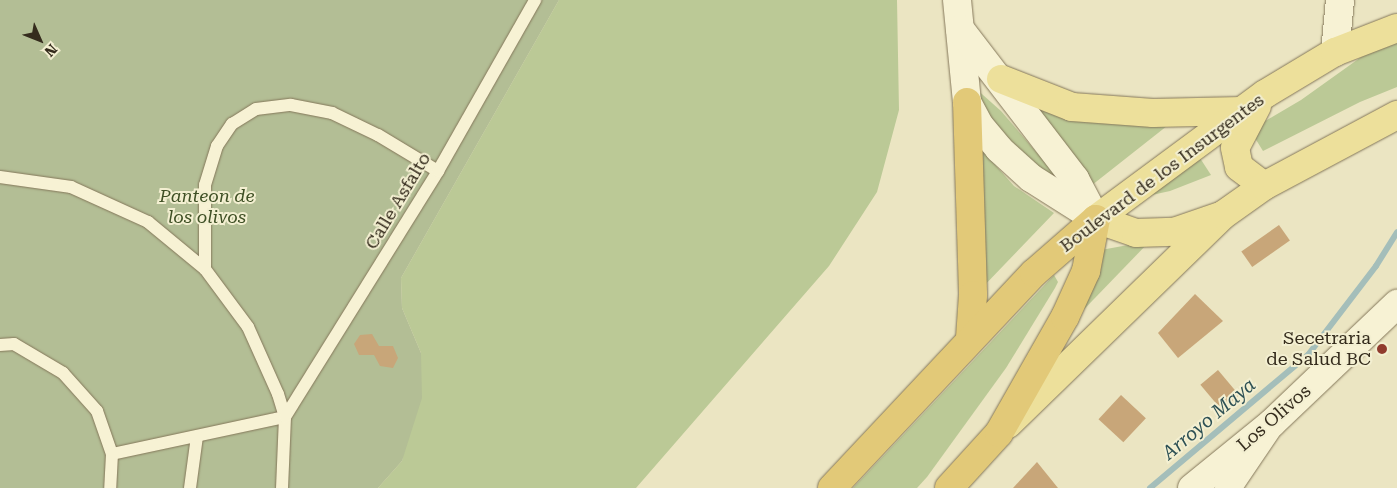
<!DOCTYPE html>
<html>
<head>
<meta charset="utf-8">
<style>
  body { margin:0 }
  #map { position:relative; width:1397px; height:488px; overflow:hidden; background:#ebe5c2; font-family:"Roboto Serif",serif }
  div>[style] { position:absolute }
  .green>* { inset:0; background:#bbc996 }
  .cemetery>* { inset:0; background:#b3be95 }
  .stream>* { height:6px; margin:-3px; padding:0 3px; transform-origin:3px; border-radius:3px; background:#a4beba }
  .building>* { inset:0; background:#c8a679; transform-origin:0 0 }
  .roads { filter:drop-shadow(0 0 1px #84775a) drop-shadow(0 0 1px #84775a) }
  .service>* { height:12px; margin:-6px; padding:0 6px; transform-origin:6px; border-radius:6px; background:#f7f2d4 }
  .minor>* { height:26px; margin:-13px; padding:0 13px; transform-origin:13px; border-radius:13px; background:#f7f2d4 }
  .tertiary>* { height:28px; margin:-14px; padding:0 14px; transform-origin:14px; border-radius:14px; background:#f7f2d4 }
  .primary>* { height:28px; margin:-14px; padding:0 14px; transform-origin:14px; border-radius:14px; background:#ede09b }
  .trunk>* { height:28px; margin:-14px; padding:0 14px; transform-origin:14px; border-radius:14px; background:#e2c978 }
  .dots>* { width:14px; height:14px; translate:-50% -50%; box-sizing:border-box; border:2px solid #f3efd1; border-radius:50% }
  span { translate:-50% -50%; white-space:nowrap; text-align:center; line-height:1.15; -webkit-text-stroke:4px #f3efd1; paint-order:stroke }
  .street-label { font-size:18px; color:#352c1d }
  .park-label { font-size:18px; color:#3f5025; font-style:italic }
  .poi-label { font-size:18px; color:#352c1d }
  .right { translate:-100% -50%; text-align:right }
  .water-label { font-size:19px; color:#2d5054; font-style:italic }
  .north { position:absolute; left:15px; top:15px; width:50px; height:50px; -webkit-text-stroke:4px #f3efd1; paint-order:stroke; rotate:134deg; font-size:14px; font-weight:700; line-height:20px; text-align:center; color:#352c1d }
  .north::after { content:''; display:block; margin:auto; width:18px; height:22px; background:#352c1d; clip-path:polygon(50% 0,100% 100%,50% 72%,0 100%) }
</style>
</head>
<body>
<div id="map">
  <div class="green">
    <div style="clip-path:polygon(559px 0,897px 0,899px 110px,877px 192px,829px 266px,636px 488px,378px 488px,402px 461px,421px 353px,402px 308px,401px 278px)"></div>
    <div style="clip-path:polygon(1397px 39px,1397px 87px,1360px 102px,1263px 151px,1250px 130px,1301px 100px,1364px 55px)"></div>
    <div style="clip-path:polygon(974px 87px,1001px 111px,1063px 183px,1003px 145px)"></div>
    <div style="clip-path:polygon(1030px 107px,1053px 114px,1172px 122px,1087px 189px)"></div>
    <div style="clip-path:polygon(982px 150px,1014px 186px,1054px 213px,980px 290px)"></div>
    <div style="clip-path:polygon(1198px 155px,1211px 175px,1170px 191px,1138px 198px)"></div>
    <div style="clip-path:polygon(1150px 241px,1066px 328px,1101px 250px)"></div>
    <div style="clip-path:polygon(1054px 275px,1058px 282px,1055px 288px,1006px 368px,927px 477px,917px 488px,853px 488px)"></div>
  </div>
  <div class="cemetery">
    <div style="clip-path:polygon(0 0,559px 0,401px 278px,402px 308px,421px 353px,422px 398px,402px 461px,378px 488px,0 488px)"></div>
  </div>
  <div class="stream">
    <div style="left:1150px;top:488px;width:207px;rotate:-40.1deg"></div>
    <div style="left:1308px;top:355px;width:112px;rotate:-52.6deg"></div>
    <div style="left:1376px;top:266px;width:40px;rotate:-58deg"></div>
  </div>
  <div class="building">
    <div style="left:1279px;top:225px;width:19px;height:46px;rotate:55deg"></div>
    <div style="clip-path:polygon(1195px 294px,1223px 321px,1178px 358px,1158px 333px)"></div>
    <div style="clip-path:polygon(372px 334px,379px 346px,393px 346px,398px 358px,393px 368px,380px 366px,374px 355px,359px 355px,354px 344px,360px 335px)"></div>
    <div style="left:1218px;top:370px;width:33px;height:23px;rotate:50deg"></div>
    <div style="left:1121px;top:395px;width:34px;height:33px;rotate:43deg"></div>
    <div style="clip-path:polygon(1037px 462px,1058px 488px,1013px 488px)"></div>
  </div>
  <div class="roads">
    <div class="service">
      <div style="left:0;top:177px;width:72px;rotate:8deg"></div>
      <div style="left:71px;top:187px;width:85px;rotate:24.4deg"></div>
      <div style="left:148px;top:222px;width:74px;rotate:39.5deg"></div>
      <div style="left:205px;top:269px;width:72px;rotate:53.4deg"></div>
      <div style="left:248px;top:327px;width:73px;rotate:65.9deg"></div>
      <div style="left:278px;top:394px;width:24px;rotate:73deg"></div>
      <div style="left:285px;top:417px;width:71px;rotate:92.4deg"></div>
      <div style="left:205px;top:269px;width:84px;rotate:-90deg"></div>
      <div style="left:205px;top:185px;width:41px;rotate:-72.9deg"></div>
      <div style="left:217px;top:146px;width:27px;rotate:-56deg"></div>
      <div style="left:232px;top:124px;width:28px;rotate:-32deg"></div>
      <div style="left:256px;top:109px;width:35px;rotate:-7deg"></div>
      <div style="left:291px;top:105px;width:42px;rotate:11deg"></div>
      <div style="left:332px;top:113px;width:51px;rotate:25.6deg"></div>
      <div style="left:378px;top:135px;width:70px;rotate:31deg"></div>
      <div style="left:0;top:345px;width:14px;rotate:-4deg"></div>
      <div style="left:14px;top:344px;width:57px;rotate:30.6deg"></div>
      <div style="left:63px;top:373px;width:51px;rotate:48.2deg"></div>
      <div style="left:97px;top:411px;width:46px;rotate:70.8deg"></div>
      <div style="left:112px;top:454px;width:34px;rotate:93deg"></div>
      <div style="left:112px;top:454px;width:177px;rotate:-12.1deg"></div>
      <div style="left:285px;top:417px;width:290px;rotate:-58.1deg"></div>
      <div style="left:438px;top:171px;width:197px;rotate:-60.4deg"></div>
      <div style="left:190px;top:488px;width:52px;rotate:-82.3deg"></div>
    </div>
    <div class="minor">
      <div style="left:1228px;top:488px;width:71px;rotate:-55.9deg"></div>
    </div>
    <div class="tertiary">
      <div style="left:957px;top:0;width:102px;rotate:84.4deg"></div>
      <div style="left:967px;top:102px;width:27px;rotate:62deg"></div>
      <div style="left:980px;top:126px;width:30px;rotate:50deg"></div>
      <div style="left:999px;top:149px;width:43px;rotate:42.2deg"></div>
      <div style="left:1031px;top:178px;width:77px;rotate:32.2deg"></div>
      <div style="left:960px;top:29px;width:189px;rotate:52.5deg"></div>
      <div style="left:1075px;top:179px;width:45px;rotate:62.3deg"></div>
      <div style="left:1335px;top:52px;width:52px;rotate:-84.5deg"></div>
      <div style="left:1192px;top:488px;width:103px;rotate:-39.1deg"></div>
      <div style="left:1272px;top:423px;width:173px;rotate:-43.6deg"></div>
    </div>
    <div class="primary">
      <div style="left:1001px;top:79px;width:76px;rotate:21.5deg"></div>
      <div style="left:1072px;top:107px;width:81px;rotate:4.2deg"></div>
      <div style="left:1153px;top:113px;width:89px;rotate:-1.3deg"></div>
      <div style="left:1257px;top:106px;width:47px;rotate:117.6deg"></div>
      <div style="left:1235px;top:148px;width:19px;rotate:78deg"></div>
      <div style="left:1239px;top:167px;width:31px;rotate:37deg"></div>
      <div style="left:1096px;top:219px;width:210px;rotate:-36.5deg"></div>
      <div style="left:1265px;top:94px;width:82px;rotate:-31deg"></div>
      <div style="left:1335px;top:52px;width:66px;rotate:-21.2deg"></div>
      <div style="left:1096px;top:219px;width:42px;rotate:19.3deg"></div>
      <div style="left:1136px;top:233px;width:38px;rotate:-2deg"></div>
      <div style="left:1174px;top:232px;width:46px;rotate:-19.2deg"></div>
      <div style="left:1008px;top:424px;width:300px;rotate:-44.2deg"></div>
      <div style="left:1223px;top:215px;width:50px;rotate:-35.3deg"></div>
      <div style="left:1264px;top:186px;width:151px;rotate:-28.1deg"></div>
    </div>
    <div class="trunk">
      <div style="left:967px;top:102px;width:193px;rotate:88.2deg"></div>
      <div style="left:973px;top:295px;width:43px;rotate:94deg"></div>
      <div style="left:832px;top:488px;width:295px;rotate:-46.8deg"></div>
      <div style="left:1034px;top:273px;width:82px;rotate:-41.1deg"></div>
      <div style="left:949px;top:488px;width:74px;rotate:-47.7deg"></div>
      <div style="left:999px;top:433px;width:133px;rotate:-60.4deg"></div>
      <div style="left:1065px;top:317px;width:51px;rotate:-65.5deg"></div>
      <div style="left:1086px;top:271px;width:53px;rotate:-79.1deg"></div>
    </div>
  </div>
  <div class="dots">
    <div style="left:1382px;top:349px;background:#903b2d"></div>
  </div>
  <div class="street-label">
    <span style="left:1162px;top:173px;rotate:-37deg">Boulevard de los Insurgentes</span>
    <span style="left:398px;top:201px;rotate:-59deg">Calle Asfalto</span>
    <span style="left:1274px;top:418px;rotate:-41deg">Los Olivos</span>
  </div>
  <div class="park-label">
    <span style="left:207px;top:207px">Panteon de<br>los olivos</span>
  </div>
  <div class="poi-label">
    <span class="right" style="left:1371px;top:349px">Secetraria<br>de Salud BC</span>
  </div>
  <div class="water-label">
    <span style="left:1209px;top:419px;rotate:-40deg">Arroyo Maya</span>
  </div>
  <div class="north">N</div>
</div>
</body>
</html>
